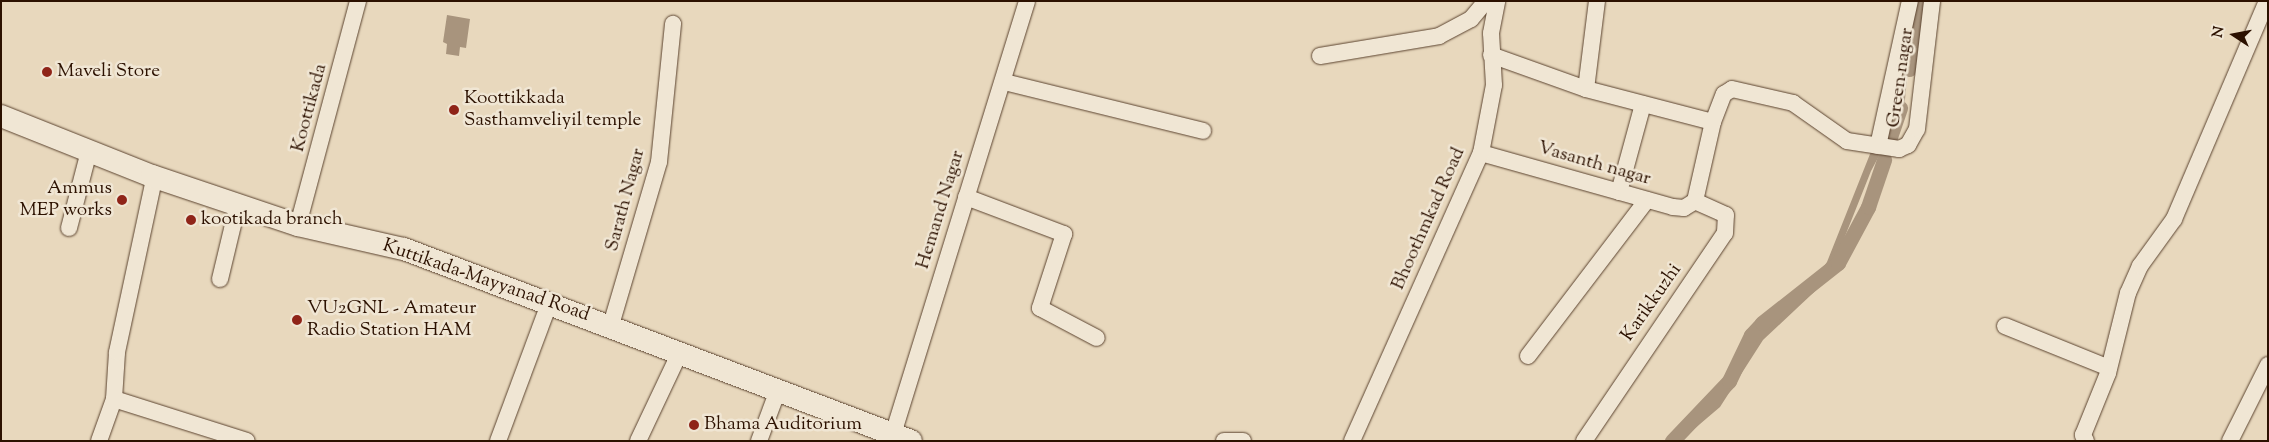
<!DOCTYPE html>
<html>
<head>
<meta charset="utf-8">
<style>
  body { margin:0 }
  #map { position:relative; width:2269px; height:442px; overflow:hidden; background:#e8d8bd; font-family:"Sorts Mill Goudy",serif }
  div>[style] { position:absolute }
  .water>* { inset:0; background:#a8947d }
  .canal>* { height:15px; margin:-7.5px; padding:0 7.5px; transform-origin:7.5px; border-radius:7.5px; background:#a8947d }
  .roads { filter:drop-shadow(0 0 1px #5b432f) drop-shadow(0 0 1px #5b432f) }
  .street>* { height:16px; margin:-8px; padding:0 8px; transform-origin:8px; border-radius:8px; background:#f0e6d4 }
  .secondary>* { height:22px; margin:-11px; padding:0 11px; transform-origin:11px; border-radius:11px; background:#f0e6d4 }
  .dots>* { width:14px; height:14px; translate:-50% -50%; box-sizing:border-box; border:2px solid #f0e6d4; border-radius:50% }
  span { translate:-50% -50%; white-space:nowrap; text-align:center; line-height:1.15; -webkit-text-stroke:5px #f0e6d4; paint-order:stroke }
  .poi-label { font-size:19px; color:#2c1100 }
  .left { translate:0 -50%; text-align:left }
  .right { translate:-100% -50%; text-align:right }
  .street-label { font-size:19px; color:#2c1100 }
  .frame { position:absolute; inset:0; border:2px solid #2c1100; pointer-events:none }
  .north { position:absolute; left:2209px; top:10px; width:50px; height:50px; -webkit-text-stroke:4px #f0e6d4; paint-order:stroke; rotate:281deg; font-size:14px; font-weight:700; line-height:20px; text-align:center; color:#2c1100 }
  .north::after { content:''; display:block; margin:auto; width:18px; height:22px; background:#2c1100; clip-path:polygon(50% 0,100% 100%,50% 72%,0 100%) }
</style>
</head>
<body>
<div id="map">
  <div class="water">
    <div style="clip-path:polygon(1915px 1px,1904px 109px,1871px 171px,1828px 279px,1763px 340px,1720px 407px,1680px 441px,1667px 441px,1713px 397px,1753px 335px,1814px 280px,1827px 262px,1876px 139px)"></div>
    <div style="clip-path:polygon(447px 15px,470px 19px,466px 48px,460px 47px,459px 56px,446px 54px,447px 44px,443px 42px)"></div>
  </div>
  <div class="canal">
    <div style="left:1909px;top:69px;width:69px;rotate:-82.5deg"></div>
    <div style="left:1889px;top:140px;width:34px;rotate:-71deg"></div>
    <div style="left:1672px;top:441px;width:83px;rotate:-46.5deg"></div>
    <div style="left:1729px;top:381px;width:51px;rotate:-64.4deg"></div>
    <div style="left:1751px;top:335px;width:16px;rotate:-47deg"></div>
    <div style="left:1762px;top:323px;width:97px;rotate:-38.3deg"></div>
    <div style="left:1838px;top:263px;width:64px;rotate:-61.8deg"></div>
    <div style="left:1868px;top:207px;width:50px;rotate:-71.2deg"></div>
  </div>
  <div class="roads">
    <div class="street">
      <div style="left:1491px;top:55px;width:101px;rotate:19.7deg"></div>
      <div style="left:1586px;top:89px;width:131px;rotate:14.6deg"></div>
      <div style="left:1320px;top:56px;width:121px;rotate:-9.5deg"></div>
      <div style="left:1439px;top:36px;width:36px;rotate:-28deg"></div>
      <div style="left:1471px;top:19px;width:23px;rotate:-50deg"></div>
      <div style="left:1004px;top:82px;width:205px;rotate:13.8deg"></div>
      <div style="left:1586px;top:89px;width:89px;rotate:-82.9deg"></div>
      <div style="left:1878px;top:146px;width:148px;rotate:-77.6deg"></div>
      <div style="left:1481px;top:153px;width:199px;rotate:15.7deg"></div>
      <div style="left:1673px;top:207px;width:11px;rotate:5deg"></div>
      <div style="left:1684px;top:208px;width:13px;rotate:-32deg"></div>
      <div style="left:1619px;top:192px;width:91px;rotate:-74.7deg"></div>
      <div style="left:966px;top:197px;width:105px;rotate:20.7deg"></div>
      <div style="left:1064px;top:234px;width:78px;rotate:108deg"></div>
      <div style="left:1040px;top:308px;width:64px;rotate:27.8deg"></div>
      <div style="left:1695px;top:201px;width:81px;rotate:-77.2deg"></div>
      <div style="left:1713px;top:122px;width:30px;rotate:-69deg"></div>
      <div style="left:1724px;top:94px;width:9px;rotate:-32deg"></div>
      <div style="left:1732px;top:89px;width:63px;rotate:12.9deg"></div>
      <div style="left:1793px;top:103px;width:66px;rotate:35.1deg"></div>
      <div style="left:1847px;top:141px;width:53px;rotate:8.7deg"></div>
      <div style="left:1899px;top:149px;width:10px;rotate:-24deg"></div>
      <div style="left:1908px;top:145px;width:18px;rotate:-61deg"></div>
      <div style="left:1917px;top:129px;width:129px;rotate:-83.3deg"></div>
      <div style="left:298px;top:225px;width:232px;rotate:-75deg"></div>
      <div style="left:69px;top:228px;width:80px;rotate:-75.4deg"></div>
      <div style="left:220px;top:279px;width:77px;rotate:-76.5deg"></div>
      <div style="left:611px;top:325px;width:170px;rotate:-73.6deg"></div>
      <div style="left:659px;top:162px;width:139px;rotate:-84.2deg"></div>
      <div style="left:2005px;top:326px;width:112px;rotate:22deg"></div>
      <div style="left:1528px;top:356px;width:196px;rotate:-52.7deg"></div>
      <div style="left:114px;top:399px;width:139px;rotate:17.5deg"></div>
      <div style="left:894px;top:431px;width:450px;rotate:-72.8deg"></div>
      <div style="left:99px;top:441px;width:45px;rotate:-70.3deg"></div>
      <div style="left:114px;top:399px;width:47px;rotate:-86.3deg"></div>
      <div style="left:117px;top:352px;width:181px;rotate:-77.9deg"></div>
      <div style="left:498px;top:441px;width:149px;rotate:-69.6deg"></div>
      <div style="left:638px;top:441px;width:98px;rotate:-64.7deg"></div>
      <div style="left:759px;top:441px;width:54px;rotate:-69.6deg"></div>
      <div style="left:1224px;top:441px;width:19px"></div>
      <div style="left:1352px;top:441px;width:316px;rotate:-65.9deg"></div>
      <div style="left:1481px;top:153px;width:69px;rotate:-79.2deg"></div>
      <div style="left:1494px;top:85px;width:52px;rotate:-93.3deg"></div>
      <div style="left:1491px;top:33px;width:33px;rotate:-79deg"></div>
      <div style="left:1584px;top:441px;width:251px;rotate:-55.9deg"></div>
      <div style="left:1725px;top:233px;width:18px;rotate:-87deg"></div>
      <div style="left:1726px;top:215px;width:34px;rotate:-156deg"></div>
      <div style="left:2086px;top:441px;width:7px;rotate:-117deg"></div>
      <div style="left:2083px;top:435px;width:67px;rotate:-68deg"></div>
      <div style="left:2108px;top:373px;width:82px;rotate:-76deg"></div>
      <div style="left:2128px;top:293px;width:30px;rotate:-66deg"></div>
      <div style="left:2140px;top:266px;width:58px;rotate:-54.1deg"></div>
      <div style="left:2174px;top:219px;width:237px;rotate:-66.9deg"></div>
      <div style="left:2230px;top:441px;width:85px;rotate:-63.4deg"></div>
    </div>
    <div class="secondary">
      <div style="left:1px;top:116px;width:162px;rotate:21.7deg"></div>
      <div style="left:152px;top:176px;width:154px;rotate:18.6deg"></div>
      <div style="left:298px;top:225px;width:109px;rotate:12.8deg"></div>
      <div style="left:404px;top:249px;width:542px;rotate:20.74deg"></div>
    </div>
  </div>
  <div class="dots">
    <div style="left:47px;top:72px;background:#8f2418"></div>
    <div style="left:454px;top:110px;background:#8f2418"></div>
    <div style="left:122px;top:200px;background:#8f2418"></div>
    <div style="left:191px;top:220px;background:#8f2418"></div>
    <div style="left:297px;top:320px;background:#8f2418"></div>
    <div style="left:694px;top:425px;background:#8f2418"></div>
  </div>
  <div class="poi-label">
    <span class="left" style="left:57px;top:72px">Maveli Store</span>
    <span class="left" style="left:464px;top:110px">Koottikkada<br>Sasthamveliyil temple</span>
    <span class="right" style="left:112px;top:200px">Ammus<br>MEP works</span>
    <span class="left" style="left:201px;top:220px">kootikada branch</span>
    <span class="left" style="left:307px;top:320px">VU2GNL - Amateur<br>Radio Station HAM</span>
    <span class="left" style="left:704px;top:425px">Bhama Auditorium</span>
  </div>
  <div class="street-label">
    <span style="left:1901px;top:78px;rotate:-82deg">Green nagar</span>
    <span style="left:310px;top:108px;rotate:-75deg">Koottikada</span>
    <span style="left:1594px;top:164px;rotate:16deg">Vasanth nagar</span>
    <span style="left:626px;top:200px;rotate:-75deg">Sarath Nagar</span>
    <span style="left:941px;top:210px;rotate:-73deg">Hemand Nagar</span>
    <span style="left:1429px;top:219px;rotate:-66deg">Bhoothmkad Road</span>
    <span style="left:486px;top:281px;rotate:19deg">Kuttikada-Mayyanad Road</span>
    <span style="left:1652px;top:303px;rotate:-55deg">Karikkuzhi</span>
  </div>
  <div class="frame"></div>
  <div class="north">N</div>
</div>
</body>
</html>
